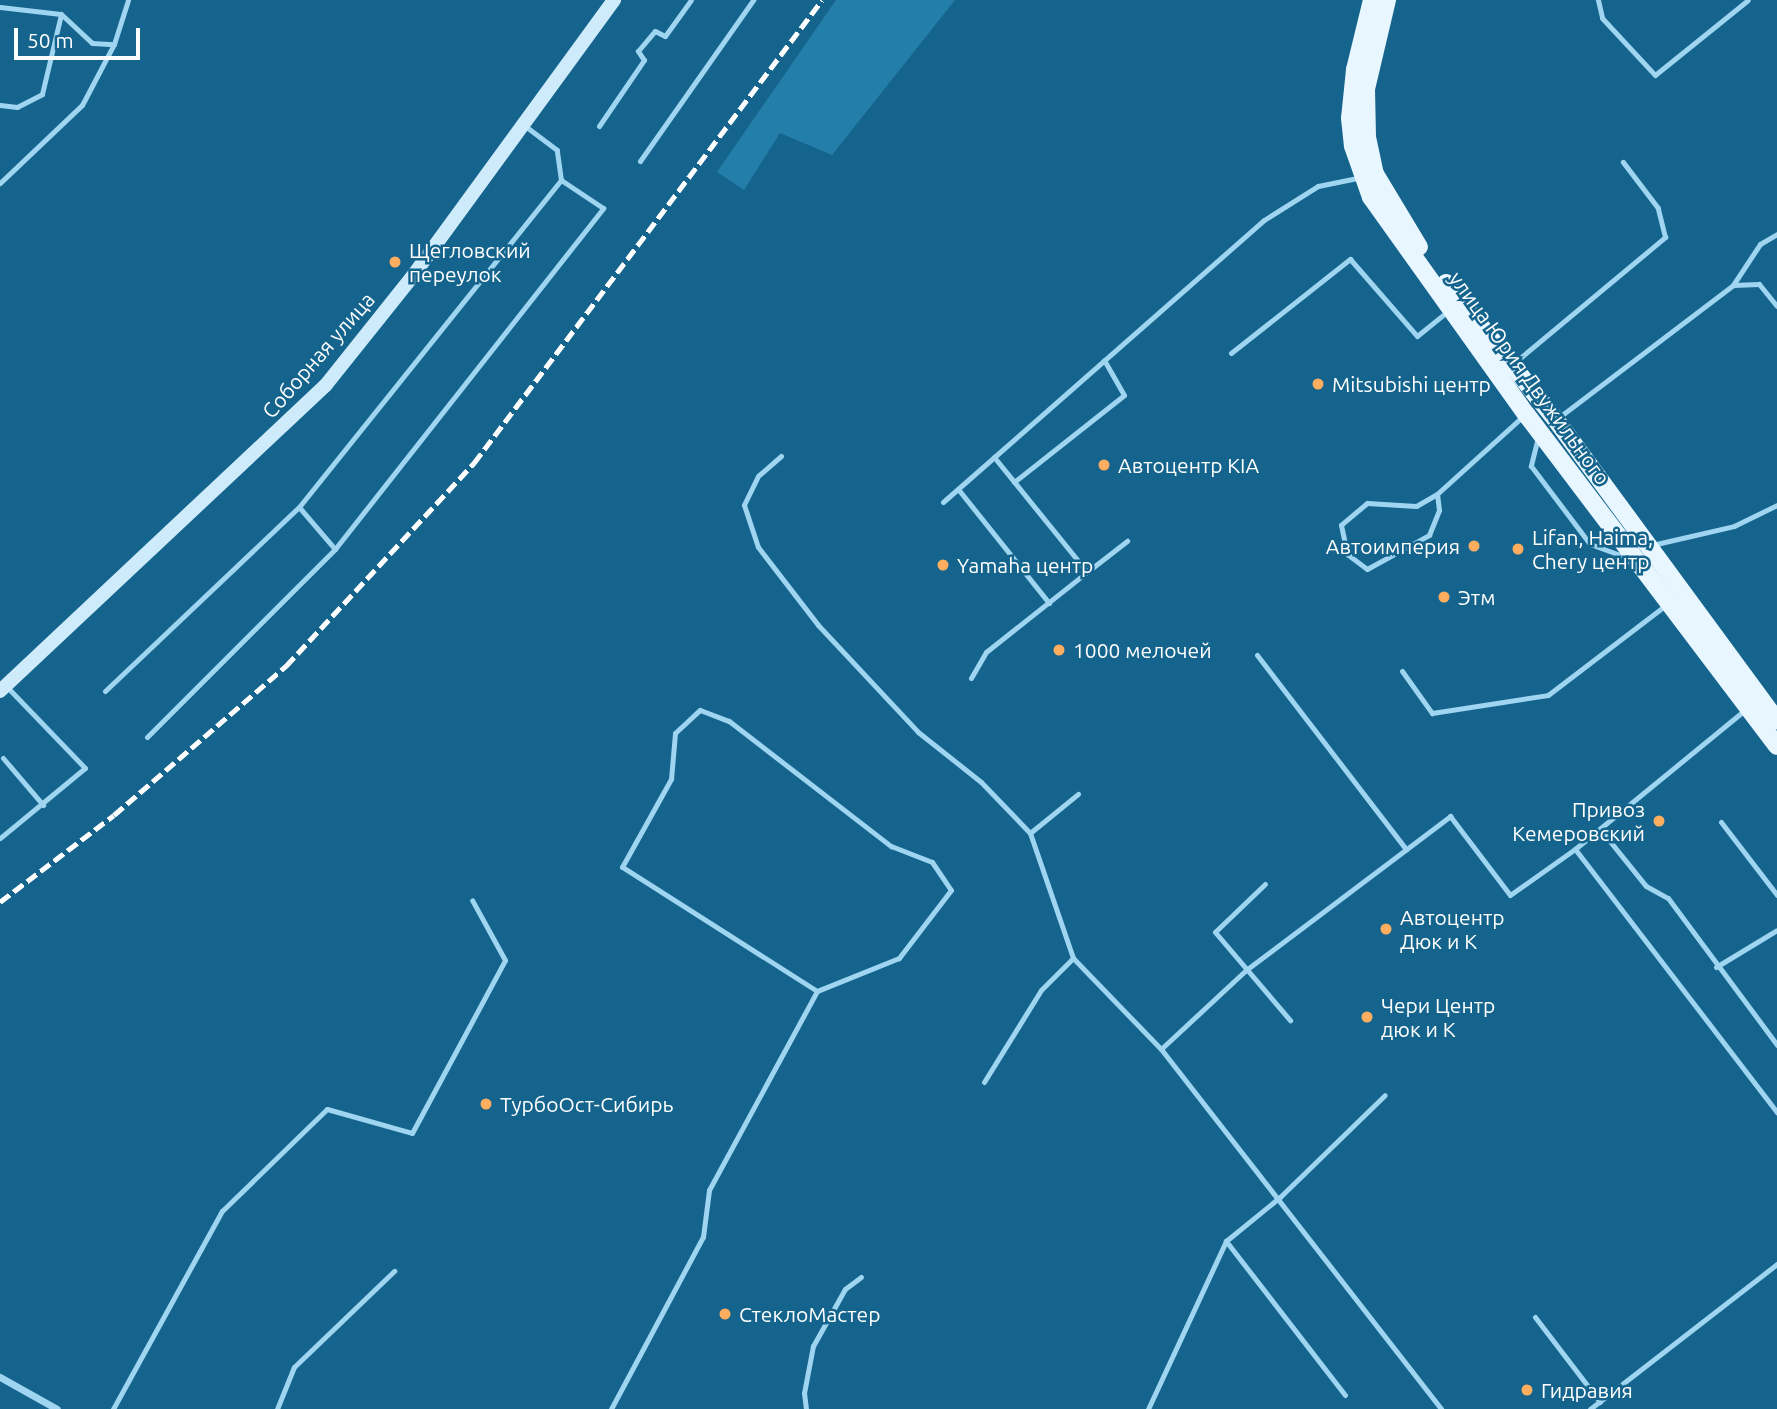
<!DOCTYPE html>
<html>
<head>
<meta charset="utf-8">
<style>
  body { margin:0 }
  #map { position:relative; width:1777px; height:1409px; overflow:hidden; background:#15648d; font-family:Ubuntu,sans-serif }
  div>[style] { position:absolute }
  .green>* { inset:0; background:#247eaa }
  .lane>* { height:5px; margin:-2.5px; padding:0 2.5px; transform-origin:2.5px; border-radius:2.5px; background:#9fd5f0 }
  .street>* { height:7px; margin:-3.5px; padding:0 3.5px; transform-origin:3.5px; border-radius:3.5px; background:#9fd5f0 }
  .secondary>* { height:14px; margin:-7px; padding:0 7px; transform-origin:7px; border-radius:7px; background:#cdebfb }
  .primary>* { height:18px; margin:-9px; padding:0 9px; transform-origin:9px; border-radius:9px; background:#e8f6ff }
  .rail>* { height:5px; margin-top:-2.5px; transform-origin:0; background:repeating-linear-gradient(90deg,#fff 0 12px,transparent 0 17px) }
  .dots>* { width:19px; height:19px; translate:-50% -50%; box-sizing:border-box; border:4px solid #15648d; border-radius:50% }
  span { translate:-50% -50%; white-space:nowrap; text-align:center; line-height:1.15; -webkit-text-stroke:5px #15648d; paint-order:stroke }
  .poi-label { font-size:21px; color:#fff }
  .left { translate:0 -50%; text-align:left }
  .right { translate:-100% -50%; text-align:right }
  .street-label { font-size:21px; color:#fff }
  .scale { position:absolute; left:14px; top:28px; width:126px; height:32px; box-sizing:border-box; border:4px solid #fff; border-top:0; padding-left:9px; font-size:21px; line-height:24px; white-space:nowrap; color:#fff; -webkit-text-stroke:5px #15648d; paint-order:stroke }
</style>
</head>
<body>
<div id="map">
  <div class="green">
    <div style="clip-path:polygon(836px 0,955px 0,832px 155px,780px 133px,744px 190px,717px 172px)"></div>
  </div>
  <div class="lane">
    <div style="left:1598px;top:0;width:18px;rotate:77deg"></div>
    <div style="left:1602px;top:18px;width:78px;rotate:47.1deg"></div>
    <div style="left:1655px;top:75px;width:119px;rotate:-38.9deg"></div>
    <div style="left:0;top:7px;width:61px;rotate:6.5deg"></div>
    <div style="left:61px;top:14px;width:42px;rotate:43.1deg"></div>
    <div style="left:92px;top:43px;width:22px;rotate:3deg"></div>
    <div style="left:114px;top:44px;width:46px;rotate:-72.3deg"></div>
    <div style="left:0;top:105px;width:17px;rotate:7deg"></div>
    <div style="left:17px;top:107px;width:28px;rotate:-27deg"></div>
    <div style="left:42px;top:94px;width:82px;rotate:-76.6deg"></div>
    <div style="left:599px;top:126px;width:80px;rotate:-55.7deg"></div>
    <div style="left:644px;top:60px;width:11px;rotate:-124deg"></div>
    <div style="left:638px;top:51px;width:26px;rotate:-50deg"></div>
    <div style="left:655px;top:31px;width:11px;rotate:27deg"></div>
    <div style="left:665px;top:36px;width:44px;rotate:-54.2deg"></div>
    <div style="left:640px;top:161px;width:197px;rotate:-54.9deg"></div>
    <div style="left:0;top:183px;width:113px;rotate:-43.6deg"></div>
    <div style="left:82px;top:105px;width:69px;rotate:-62.3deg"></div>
    <div style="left:1733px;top:285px;width:26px;rotate:-2deg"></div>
    <div style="left:1759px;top:284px;width:28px;rotate:51deg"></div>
    <div style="left:1231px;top:353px;width:152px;rotate:-38.3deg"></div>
    <div style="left:1350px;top:259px;width:102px;rotate:49deg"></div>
    <div style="left:1417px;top:336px;width:40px;rotate:-39deg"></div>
    <div style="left:1514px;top:363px;width:197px;rotate:-39.8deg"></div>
    <div style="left:1665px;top:237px;width:30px;rotate:-104deg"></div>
    <div style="left:1658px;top:208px;width:58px;rotate:-127.3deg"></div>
    <div style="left:1558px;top:418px;width:220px;rotate:-37.2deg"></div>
    <div style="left:1733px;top:285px;width:49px;rotate:-56.6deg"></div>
    <div style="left:1760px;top:244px;width:20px;rotate:-30deg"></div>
    <div style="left:1538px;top:437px;width:30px;rotate:104deg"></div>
    <div style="left:1531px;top:466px;width:98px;rotate:52.9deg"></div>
    <div style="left:1590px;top:544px;width:38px;rotate:20deg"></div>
    <div style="left:781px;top:456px;width:30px;rotate:139deg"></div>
    <div style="left:758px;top:476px;width:32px;rotate:116deg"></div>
    <div style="left:744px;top:505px;width:44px;rotate:71.6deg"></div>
    <div style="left:758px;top:547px;width:98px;rotate:52.4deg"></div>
    <div style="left:818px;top:625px;width:146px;rotate:46.9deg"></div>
    <div style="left:918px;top:732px;width:80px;rotate:38.4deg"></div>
    <div style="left:981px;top:782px;width:71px;rotate:46.1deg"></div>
    <div style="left:1030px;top:833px;width:132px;rotate:71deg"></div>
    <div style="left:1073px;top:958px;width:127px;rotate:46deg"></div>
    <div style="left:1161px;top:1049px;width:456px;rotate:52.1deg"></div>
    <div style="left:994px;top:457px;width:148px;rotate:51deg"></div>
    <div style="left:1087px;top:572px;width:51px;rotate:-37.8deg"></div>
    <div style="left:1014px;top:482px;width:140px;rotate:-38.3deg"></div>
    <div style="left:1124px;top:395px;width:40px;rotate:-119.7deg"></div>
    <div style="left:958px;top:489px;width:146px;rotate:51.4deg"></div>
    <div style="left:1437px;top:494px;width:24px;rotate:150deg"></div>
    <div style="left:1416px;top:506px;width:49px;rotate:-176.5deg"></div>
    <div style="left:1367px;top:503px;width:34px;rotate:140deg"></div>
    <div style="left:1341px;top:525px;width:30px;rotate:78deg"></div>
    <div style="left:1347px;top:554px;width:25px;rotate:37deg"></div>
    <div style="left:1367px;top:569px;width:71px;rotate:-28.7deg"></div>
    <div style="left:1429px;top:535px;width:27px;rotate:-68deg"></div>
    <div style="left:1439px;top:510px;width:16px;rotate:-97deg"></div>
    <div style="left:1437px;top:494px;width:118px;rotate:-42.2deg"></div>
    <div style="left:943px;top:502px;width:427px;rotate:-41.3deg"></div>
    <div style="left:1264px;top:220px;width:64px;rotate:-32.2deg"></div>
    <div style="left:1318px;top:186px;width:45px;rotate:-11.6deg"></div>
    <div style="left:299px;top:507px;width:55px;rotate:49.4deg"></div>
    <div style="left:1652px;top:545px;width:84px;rotate:-13deg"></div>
    <div style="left:1734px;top:526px;width:48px;rotate:-26deg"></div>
    <div style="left:1257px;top:655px;width:245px;rotate:52.5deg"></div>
    <div style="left:1402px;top:671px;width:52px;rotate:54.5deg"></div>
    <div style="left:1432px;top:713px;width:117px;rotate:-8.8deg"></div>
    <div style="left:1548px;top:695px;width:150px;rotate:-37.4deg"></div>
    <div style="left:971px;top:678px;width:30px;rotate:-60deg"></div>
    <div style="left:986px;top:652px;width:129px;rotate:-38.4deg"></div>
    <div style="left:105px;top:691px;width:267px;rotate:-43.5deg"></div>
    <div style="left:299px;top:507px;width:419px;rotate:-51.3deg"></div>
    <div style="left:561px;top:180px;width:30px;rotate:-98deg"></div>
    <div style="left:557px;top:150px;width:40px;rotate:-143deg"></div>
    <div style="left:147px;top:737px;width:266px;rotate:-45deg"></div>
    <div style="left:335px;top:549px;width:434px;rotate:-51.8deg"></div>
    <div style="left:603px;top:208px;width:50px;rotate:-146.3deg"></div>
    <div style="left:3px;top:758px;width:62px;rotate:49.6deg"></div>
    <div style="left:1721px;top:822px;width:92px;rotate:52.5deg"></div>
    <div style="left:1600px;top:829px;width:73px;rotate:51.1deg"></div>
    <div style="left:1646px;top:886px;width:25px;rotate:29deg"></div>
    <div style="left:1668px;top:898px;width:183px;rotate:53.4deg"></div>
    <div style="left:1030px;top:833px;width:62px;rotate:-39.1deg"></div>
    <div style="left:0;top:838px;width:110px;rotate:-39.5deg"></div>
    <div style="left:85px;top:768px;width:111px;rotate:-133.9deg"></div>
    <div style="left:1575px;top:849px;width:332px;rotate:52.5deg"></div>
    <div style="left:1265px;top:884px;width:69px;rotate:136.2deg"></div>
    <div style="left:1215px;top:932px;width:116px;rotate:49.6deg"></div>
    <div style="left:1716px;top:967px;width:71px;rotate:-31.2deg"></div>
    <div style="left:1161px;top:1049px;width:116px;rotate:-42.9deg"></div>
    <div style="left:1246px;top:970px;width:256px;rotate:-37deg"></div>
    <div style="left:1450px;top:816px;width:99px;rotate:52.8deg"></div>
    <div style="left:1510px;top:895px;width:80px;rotate:-35.3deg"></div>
    <div style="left:1575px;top:849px;width:221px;rotate:-39.3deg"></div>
    <div style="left:984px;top:1082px;width:108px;rotate:-58.2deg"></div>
    <div style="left:1041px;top:990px;width:45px;rotate:-45deg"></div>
    <div style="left:1535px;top:1317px;width:107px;rotate:52.6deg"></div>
    <div style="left:1345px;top:1395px;width:195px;rotate:-127.7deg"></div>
    <div style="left:1226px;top:1241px;width:70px;rotate:-39.2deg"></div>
    <div style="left:1280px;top:1197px;width:146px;rotate:-44.2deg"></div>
    <div style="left:113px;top:1409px;width:226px;rotate:-61.2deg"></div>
    <div style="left:222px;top:1211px;width:146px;rotate:-44.2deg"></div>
    <div style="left:327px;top:1109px;width:88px;rotate:15.8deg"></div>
    <div style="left:412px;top:1133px;width:196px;rotate:-61.7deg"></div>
    <div style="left:505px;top:960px;width:68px;rotate:-118.8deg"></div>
    <div style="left:277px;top:1409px;width:45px;rotate:-68deg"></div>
    <div style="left:294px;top:1367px;width:139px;rotate:-43.8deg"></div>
    <div style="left:611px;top:1409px;width:195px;rotate:-61.9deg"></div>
    <div style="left:703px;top:1237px;width:47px;rotate:-82.7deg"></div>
    <div style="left:709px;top:1190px;width:226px;rotate:-61.5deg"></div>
    <div style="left:817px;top:991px;width:231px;rotate:-147.5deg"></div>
    <div style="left:622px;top:867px;width:101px;rotate:-60.9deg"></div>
    <div style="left:671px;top:779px;width:46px;rotate:-85deg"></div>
    <div style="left:675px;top:733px;width:34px;rotate:-43deg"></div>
    <div style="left:700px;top:710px;width:31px;rotate:21deg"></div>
    <div style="left:729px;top:721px;width:205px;rotate:37.7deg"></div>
    <div style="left:891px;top:846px;width:44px;rotate:21.3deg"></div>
    <div style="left:932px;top:862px;width:34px;rotate:56deg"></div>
    <div style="left:951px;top:890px;width:86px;rotate:127.4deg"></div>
    <div style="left:899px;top:958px;width:88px;rotate:158.1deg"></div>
    <div style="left:806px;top:1409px;width:16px;rotate:-97deg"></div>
    <div style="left:804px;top:1393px;width:48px;rotate:-79.2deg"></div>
    <div style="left:813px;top:1346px;width:65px;rotate:-60.7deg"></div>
    <div style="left:845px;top:1289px;width:20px;rotate:-37deg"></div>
    <div style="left:1148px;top:1409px;width:185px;rotate:-65.1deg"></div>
    <div style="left:1590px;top:1409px;width:237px;rotate:-37.8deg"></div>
  </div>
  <div class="street">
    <div style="left:0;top:1377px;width:65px;rotate:29.3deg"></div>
  </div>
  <div class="secondary">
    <div style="left:0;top:691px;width:446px;rotate:-43.2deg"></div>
    <div style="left:325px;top:386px;width:139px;rotate:-51.4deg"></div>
    <div style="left:412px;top:277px;width:343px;rotate:-53.9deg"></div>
  </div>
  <div class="primary">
    <div style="left:1372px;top:0;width:72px;rotate:103.7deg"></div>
    <div style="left:1355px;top:70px;width:48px;rotate:95.9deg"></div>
    <div style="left:1350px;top:118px;width:28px;rotate:84deg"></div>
    <div style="left:1353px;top:146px;width:54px;rotate:70.6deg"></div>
    <div style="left:1371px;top:197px;width:267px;rotate:54.5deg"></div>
    <div style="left:1526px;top:414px;width:416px;rotate:52.9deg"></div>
    <div style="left:1387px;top:0;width:91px;rotate:103.3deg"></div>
    <div style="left:1366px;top:89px;width:48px;rotate:88.8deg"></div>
    <div style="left:1367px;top:137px;width:38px;rotate:78deg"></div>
    <div style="left:1375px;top:174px;width:85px;rotate:58.9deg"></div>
    <div style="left:1446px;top:283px;width:176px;rotate:51.2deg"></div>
    <div style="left:1556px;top:420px;width:373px;rotate:53.7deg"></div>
  </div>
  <div class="rail">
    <div style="left:0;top:902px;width:143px;rotate:-37.3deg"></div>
    <div style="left:114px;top:815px;width:228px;rotate:-40.9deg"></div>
    <div style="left:286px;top:666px;width:277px;rotate:-47.2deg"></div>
    <div style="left:474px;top:463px;width:579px;rotate:-53.07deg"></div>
  </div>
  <div class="dots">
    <div style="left:395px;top:262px;background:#ffad5e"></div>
    <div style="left:1318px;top:384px;background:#ffad5e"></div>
    <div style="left:1104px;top:465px;background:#ffad5e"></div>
    <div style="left:1474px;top:546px;background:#ffad5e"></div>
    <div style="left:1518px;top:549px;background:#ffad5e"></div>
    <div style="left:943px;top:565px;background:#ffad5e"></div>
    <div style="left:1444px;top:597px;background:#ffad5e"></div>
    <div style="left:1059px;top:650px;background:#ffad5e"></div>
    <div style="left:1659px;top:821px;background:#ffad5e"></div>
    <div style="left:1386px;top:929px;background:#ffad5e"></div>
    <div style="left:1367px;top:1017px;background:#ffad5e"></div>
    <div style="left:486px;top:1104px;background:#ffad5e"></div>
    <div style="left:725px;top:1314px;background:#ffad5e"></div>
    <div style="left:1527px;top:1390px;background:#ffad5e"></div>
  </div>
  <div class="poi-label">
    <span class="left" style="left:409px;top:262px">Щегловский<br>переулок</span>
    <span class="left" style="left:1332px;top:384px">Mitsubishi центр</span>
    <span class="left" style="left:1118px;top:465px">Автоцентр KIA</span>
    <span class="left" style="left:1532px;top:549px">Lifan, Haima,<br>Chery центр</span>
    <span class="right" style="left:1460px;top:546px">Автоимперия</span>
    <span class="left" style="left:957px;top:565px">Yamaha центр</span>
    <span class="left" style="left:1458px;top:597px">Этм</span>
    <span class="left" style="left:1073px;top:650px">1000 мелочей</span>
    <span class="right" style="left:1645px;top:821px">Привоз<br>Кемеровский</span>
    <span class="left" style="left:1400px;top:929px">Автоцентр<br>Дюк и К</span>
    <span class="left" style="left:1381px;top:1017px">Чери Центр<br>дюк и К</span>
    <span class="left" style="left:500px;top:1104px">ТурбоОст-Сибирь</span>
    <span class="left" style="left:739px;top:1314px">СтеклоМастер</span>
    <span class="left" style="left:1541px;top:1390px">Гидравия</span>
  </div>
  <div class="street-label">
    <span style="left:318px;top:355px;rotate:-49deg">Соборная улица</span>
    <span style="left:1530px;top:378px;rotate:54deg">улица Юрия Двужильного</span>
  </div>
  <div class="scale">50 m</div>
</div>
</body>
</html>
